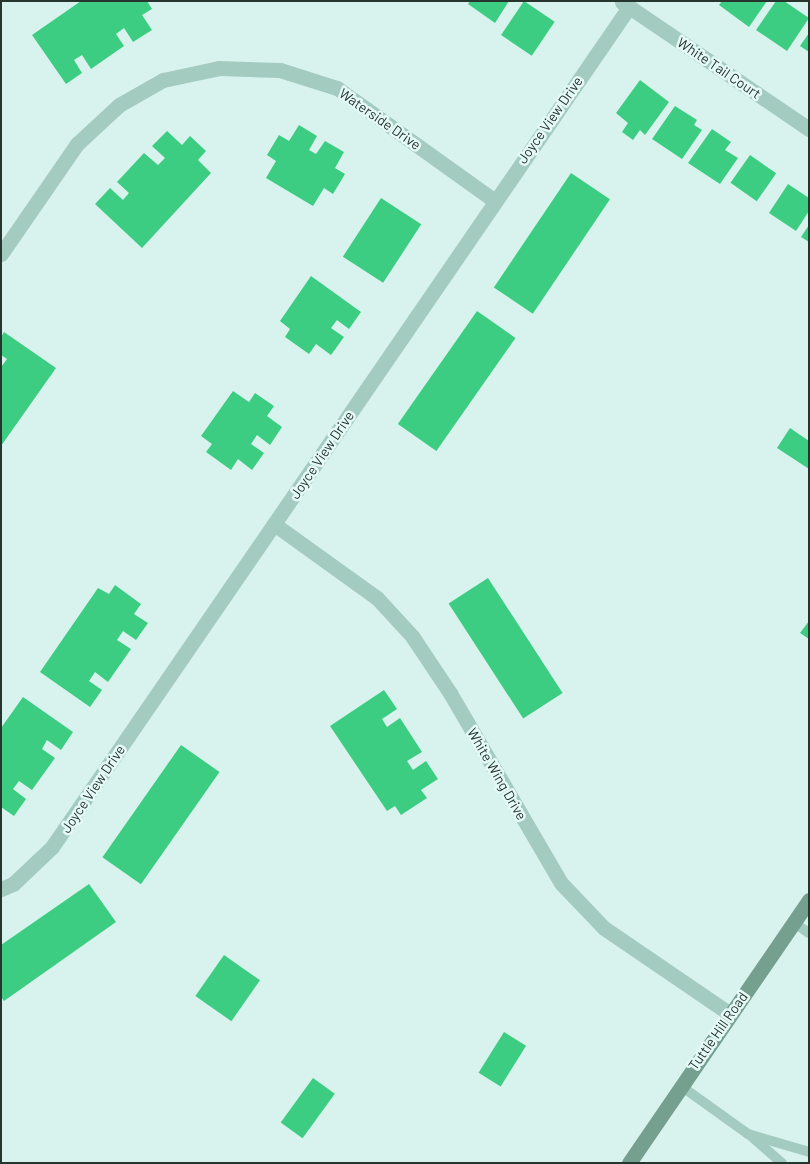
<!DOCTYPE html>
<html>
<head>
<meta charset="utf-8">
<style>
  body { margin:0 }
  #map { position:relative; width:810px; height:1164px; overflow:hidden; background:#d8f3ed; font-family:Barlow,sans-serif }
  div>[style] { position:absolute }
  .building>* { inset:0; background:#3ccd83; transform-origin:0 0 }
  .lane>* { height:10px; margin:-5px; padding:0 5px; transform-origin:5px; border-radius:5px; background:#a4cbbf }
  .street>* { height:15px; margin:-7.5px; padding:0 7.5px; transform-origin:7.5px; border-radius:7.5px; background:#a4cbbf }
  .secondary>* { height:15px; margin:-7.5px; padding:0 7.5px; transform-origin:7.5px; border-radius:7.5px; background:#759f8e }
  span { translate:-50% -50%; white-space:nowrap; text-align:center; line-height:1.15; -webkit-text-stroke:5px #e5faf6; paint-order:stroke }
  .street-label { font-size:14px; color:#26362f }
  .frame { position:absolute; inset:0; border:2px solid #26362f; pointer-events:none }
</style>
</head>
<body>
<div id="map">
  <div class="building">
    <div style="clip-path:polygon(81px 1px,147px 1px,152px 9px,142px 15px,152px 30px,133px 42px,124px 28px,116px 34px,124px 46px,91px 69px,82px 55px,74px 60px,82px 73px,66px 84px,32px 35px)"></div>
    <div style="clip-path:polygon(470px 1px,509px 1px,495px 23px,468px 4px)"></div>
    <div style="left:524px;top:1px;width:37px;height:41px;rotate:34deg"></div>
    <div style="clip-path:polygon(722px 1px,767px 1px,749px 27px,719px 5px)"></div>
    <div style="clip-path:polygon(776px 1px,784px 1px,809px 18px,787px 51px,756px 30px)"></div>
    <div style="clip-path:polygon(809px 33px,809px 52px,800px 46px)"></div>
    <div style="clip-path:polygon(640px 80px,669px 102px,645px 135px,640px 130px,633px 140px,622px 132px,628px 123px,616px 113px)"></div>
    <div style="clip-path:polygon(675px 106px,697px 120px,694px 125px,702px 130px,682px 159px,652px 139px)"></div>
    <div style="clip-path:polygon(299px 125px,317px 136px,309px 150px,316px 154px,325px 141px,344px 152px,335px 168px,345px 174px,333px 194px,324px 188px,313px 206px,266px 178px,276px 161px,267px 155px,279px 135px,289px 141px)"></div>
    <div style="clip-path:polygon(712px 129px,731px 142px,725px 150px,738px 158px,720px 184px,688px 163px)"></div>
    <div style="clip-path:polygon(167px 131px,182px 145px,190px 136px,206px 151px,198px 160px,211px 173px,142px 248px,95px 204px,110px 188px,123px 200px,129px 193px,117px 182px,144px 153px,158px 165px,165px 158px,152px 146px)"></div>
    <div style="left:750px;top:155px;width:32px;height:34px;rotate:35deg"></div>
    <div style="left:571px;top:173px;width:47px;height:138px;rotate:34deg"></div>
    <div style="clip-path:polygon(788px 184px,809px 198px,809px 211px,796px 231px,769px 213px)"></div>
    <div style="left:381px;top:198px;width:48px;height:70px;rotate:33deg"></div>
    <div style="clip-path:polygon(809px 225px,809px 242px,801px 237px)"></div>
    <div style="clip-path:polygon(311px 276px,361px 312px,349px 329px,337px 320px,331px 328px,344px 337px,331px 355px,316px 344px,309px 354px,285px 337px,290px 329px,280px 321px)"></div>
    <div style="left:477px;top:311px;width:47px;height:138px;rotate:35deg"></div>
    <div style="clip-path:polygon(4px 332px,56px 368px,1px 446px,1px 367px,7px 359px,1px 355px,1px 337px)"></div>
    <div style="clip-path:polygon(233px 391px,249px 402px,255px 393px,274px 406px,267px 416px,282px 427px,270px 445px,257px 435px,251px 444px,264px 453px,252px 470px,238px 459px,231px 470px,206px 452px,212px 444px,201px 436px)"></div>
    <div style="clip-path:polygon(790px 428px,809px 441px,809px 469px,777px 448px)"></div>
    <div style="left:488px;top:578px;width:137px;height:47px;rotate:57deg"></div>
    <div style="clip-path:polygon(115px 585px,141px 604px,134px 614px,148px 623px,136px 640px,123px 631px,117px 640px,131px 649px,108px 682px,95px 672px,89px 681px,102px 690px,90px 707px,40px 672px,98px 588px,109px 594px)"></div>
    <div style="clip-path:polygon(809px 621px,809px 639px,800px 633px)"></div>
    <div style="clip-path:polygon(384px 690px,397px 709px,382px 719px,387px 727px,400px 718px,422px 752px,407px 761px,413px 770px,426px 761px,438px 779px,421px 790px,427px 798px,401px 815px,395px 806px,387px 811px,330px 726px)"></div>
    <div style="clip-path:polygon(23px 697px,73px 732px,61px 750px,47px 740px,42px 749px,55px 758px,32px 790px,19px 781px,13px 789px,26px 799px,14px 816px,1px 807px,1px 728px)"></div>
    <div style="left:181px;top:745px;width:47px;height:137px;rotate:35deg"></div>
    <div style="clip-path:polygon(89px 884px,116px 922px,4px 1001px,1px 997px,1px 945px)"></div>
    <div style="left:224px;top:955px;width:44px;height:50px;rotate:35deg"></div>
    <div style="left:504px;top:1032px;width:26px;height:48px;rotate:32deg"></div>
    <div style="left:313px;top:1078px;width:27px;height:55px;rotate:36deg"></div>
  </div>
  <div class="lane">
    <div style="left:793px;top:922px;width:19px;rotate:35deg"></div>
    <div style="left:681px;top:1086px;width:82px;rotate:35.6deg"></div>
    <div style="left:748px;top:1134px;width:64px;rotate:16.4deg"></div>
    <div style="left:751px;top:1136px;width:41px;rotate:41.1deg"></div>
  </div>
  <div class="street">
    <div style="left:622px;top:2px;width:226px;rotate:34.2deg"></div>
    <div style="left:1px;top:254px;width:134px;rotate:-55.4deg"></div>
    <div style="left:77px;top:144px;width:57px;rotate:-42.9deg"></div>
    <div style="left:119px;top:105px;width:51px;rotate:-29.6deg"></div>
    <div style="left:163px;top:80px;width:57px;rotate:-12.1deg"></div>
    <div style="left:219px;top:68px;width:61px;rotate:1.9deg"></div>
    <div style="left:280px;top:70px;width:60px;rotate:17.5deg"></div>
    <div style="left:337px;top:88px;width:194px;rotate:35.6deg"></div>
    <div style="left:274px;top:524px;width:127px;rotate:35.7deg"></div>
    <div style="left:377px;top:598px;width:52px;rotate:47.4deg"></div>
    <div style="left:412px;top:636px;width:69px;rotate:56.3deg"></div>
    <div style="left:450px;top:693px;width:220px;rotate:59.7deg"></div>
    <div style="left:561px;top:883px;width:62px;rotate:46.3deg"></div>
    <div style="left:604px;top:928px;width:153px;rotate:34.3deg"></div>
    <div style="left:1px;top:889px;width:13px;rotate:-23deg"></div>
    <div style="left:13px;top:884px;width:54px;rotate:-43.5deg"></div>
    <div style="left:52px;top:847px;width:1019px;rotate:-55.51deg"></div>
  </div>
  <div class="secondary">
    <div style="left:629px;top:1163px;width:319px;rotate:-55.6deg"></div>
  </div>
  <div class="street-label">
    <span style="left:719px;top:68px;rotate:34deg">White Tail Court</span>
    <span style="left:380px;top:119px;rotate:35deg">Waterside Drive</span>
    <span style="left:550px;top:120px;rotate:-55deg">Joyce View Drive</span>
    <span style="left:322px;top:455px;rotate:-56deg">Joyce View Drive</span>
    <span style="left:497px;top:774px;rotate:60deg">White Wing Drive</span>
    <span style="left:93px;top:789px;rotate:-56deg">Joyce View Drive</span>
    <span style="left:718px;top:1031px;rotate:-55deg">Tuttle Hill Road</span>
  </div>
  <div class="frame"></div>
</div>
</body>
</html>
